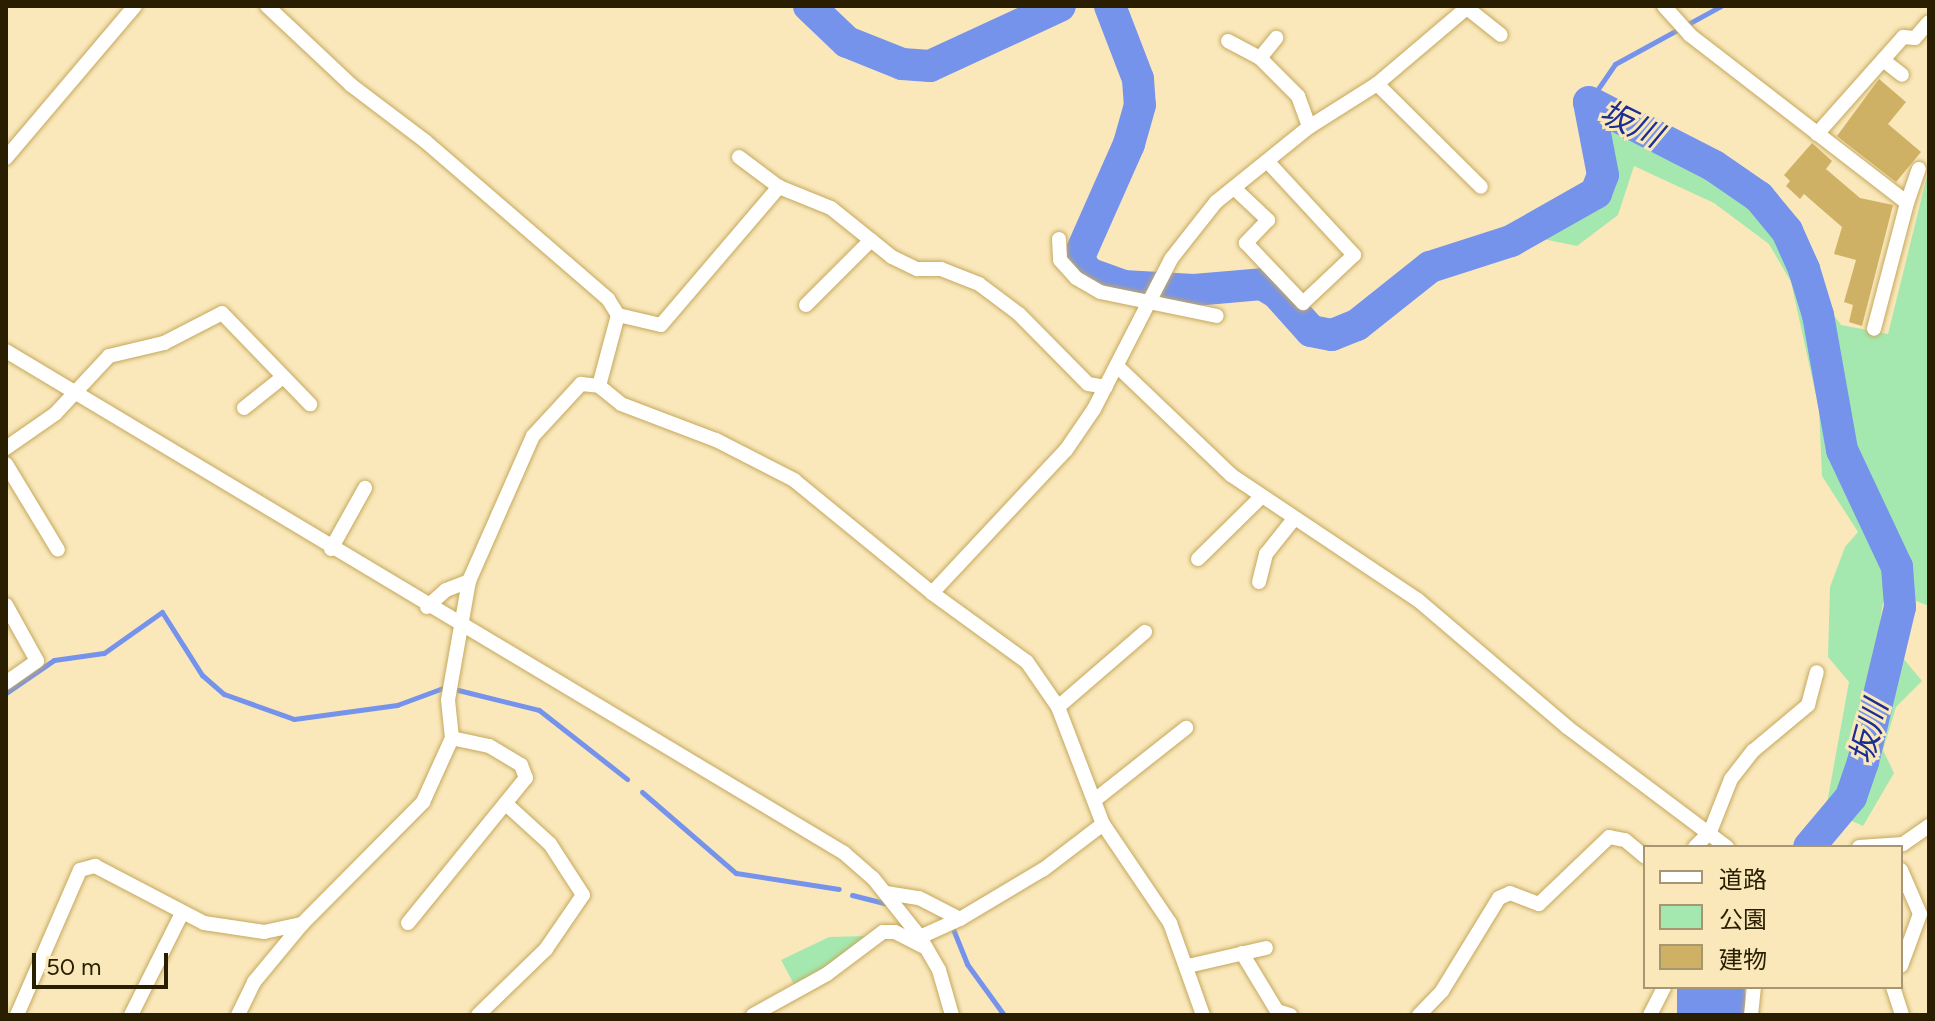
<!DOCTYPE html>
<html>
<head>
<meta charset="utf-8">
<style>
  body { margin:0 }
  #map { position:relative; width:1935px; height:1021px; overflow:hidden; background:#fae8bb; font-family:Figtree,"Noto Sans JP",sans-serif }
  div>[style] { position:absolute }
  .green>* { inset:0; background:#a4e8af }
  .water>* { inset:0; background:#7693ec; transform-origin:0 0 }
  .stream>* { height:5px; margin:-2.5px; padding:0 2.5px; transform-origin:2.5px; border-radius:2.5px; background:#7693ec }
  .river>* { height:32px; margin:-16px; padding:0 16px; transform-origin:16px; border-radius:16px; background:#7693ec }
  .building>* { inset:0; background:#cfb165 }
  .roads { filter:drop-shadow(0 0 2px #c5a85c) drop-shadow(0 0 2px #c5a85c) }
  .street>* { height:14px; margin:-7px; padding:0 7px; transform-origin:7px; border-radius:7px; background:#fff }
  span { translate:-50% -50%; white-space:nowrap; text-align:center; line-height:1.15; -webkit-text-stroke:6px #fae8bb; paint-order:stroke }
  .water-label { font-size:32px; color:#1d2e93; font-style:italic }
  .frame { position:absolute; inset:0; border:8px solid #291e00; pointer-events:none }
  .legend { position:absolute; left:1643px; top:845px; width:260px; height:144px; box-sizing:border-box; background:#fae8bb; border:2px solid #a69770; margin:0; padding:10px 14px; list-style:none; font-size:24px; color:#291e00 }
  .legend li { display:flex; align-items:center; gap:16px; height:40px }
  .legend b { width:40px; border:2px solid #a69770 }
  .scale { position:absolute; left:32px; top:953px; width:136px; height:36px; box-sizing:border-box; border:4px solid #291e00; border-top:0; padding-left:10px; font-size:24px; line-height:28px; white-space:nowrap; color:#291e00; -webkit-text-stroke:6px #fae8bb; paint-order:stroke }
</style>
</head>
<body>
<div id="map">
  <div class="green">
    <div style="clip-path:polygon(1600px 117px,1712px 175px,1762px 215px,1841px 325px,1888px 334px,1929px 168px,1929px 606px,1885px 589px,1879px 629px,1922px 681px,1896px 707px,1883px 750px,1894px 773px,1863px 826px,1826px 809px,1849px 682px,1828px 657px,1830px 587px,1845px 547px,1858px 532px,1822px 476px,1819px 409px,1791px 282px,1769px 244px,1714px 203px,1634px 166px,1618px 215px,1577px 246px,1538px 238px,1589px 207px,1609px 187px)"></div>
    <div style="clip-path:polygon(868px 936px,796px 988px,781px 960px,829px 937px)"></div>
  </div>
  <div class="water">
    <div style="left:1677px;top:987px;width:68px;height:28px"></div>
  </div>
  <div class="stream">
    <div style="left:1589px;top:102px;width:46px;rotate:-55.6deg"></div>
    <div style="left:1615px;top:64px;width:121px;rotate:-28.7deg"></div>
    <div style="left:458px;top:690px;width:83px;rotate:13.9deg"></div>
    <div style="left:539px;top:710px;width:112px;rotate:38.1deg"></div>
    <div style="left:6px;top:693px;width:58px;rotate:-34.5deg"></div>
    <div style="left:54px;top:660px;width:50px;rotate:-8deg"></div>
    <div style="left:104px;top:653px;width:71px;rotate:-35.3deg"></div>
    <div style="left:162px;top:612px;width:75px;rotate:57.6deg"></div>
    <div style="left:202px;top:675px;width:29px;rotate:41deg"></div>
    <div style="left:224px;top:694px;width:74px;rotate:19.7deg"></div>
    <div style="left:294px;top:719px;width:104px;rotate:-7.7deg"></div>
    <div style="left:397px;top:705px;width:49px;rotate:-20.3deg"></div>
    <div style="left:642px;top:792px;width:124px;rotate:40.8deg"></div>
    <div style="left:736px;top:873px;width:104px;rotate:8.8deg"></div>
    <div style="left:852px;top:895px;width:34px;rotate:14deg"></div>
    <div style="left:953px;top:929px;width:38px;rotate:68deg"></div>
    <div style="left:967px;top:964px;width:63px;rotate:54deg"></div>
  </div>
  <div class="river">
    <div style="left:809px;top:6px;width:52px;rotate:43.5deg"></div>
    <div style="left:847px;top:42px;width:59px;rotate:21.8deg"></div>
    <div style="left:902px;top:64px;width:28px;rotate:4deg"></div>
    <div style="left:930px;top:66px;width:143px;rotate:-24.8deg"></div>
    <div style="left:1110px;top:6px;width:78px;rotate:69deg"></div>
    <div style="left:1138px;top:79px;width:26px;rotate:86deg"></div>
    <div style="left:1140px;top:105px;width:41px;rotate:105.8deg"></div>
    <div style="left:1129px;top:144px;width:126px;rotate:113.9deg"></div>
    <div style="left:1078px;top:259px;width:17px;rotate:54deg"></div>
    <div style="left:1088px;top:273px;width:37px;rotate:20deg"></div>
    <div style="left:1123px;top:286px;width:71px;rotate:3.2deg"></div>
    <div style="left:1194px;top:290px;width:68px;rotate:-5deg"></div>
    <div style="left:1262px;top:284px;width:17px;rotate:31deg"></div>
    <div style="left:1277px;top:293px;width:51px;rotate:48.2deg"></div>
    <div style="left:1311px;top:331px;width:21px;rotate:11deg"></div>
    <div style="left:1332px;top:335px;width:27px;rotate:-22deg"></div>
    <div style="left:1357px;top:325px;width:93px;rotate:-38.5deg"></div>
    <div style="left:1430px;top:267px;width:85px;rotate:-17.8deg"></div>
    <div style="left:1511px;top:241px;width:98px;rotate:-29.5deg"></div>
    <div style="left:1596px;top:193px;width:19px;rotate:-69deg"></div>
    <div style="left:1603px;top:175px;width:74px;rotate:-100.9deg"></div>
    <div style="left:1589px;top:102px;width:140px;rotate:27.1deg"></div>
    <div style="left:1714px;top:166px;width:55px;rotate:34.6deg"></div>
    <div style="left:1759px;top:197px;width:44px;rotate:50.5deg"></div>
    <div style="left:1787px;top:231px;width:42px;rotate:65.9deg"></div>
    <div style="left:1804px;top:269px;width:48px;rotate:73.1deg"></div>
    <div style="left:1818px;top:315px;width:137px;rotate:79.9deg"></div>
    <div style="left:1842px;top:450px;width:129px;rotate:64.8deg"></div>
    <div style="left:1897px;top:567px;width:40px;rotate:85.7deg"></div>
    <div style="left:1900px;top:607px;width:159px;rotate:103.4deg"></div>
    <div style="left:1863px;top:762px;width:37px;rotate:109deg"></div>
    <div style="left:1851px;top:797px;width:65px;rotate:130deg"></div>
  </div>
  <div class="building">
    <div style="clip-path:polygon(1879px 79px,1906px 102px,1888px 124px,1921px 152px,1896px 182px,1837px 136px)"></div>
    <div style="clip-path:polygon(1812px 143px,1832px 161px,1826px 169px,1860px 198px,1893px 205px,1862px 326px,1849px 322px,1853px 305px,1844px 302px,1856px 260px,1834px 254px,1842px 227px,1804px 194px,1800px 199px,1786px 186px,1790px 181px,1784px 175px)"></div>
  </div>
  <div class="roads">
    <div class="street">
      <div style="left:267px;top:6px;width:115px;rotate:43.2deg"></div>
      <div style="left:351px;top:85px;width:93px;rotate:37.1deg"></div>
      <div style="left:425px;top:141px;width:242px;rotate:40.8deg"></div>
      <div style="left:608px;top:299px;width:19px;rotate:58deg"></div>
      <div style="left:618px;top:315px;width:73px;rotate:105deg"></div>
      <div style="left:599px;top:386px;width:28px;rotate:39deg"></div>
      <div style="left:621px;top:404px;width:102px;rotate:20.8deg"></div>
      <div style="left:716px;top:440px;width:88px;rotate:27.1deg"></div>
      <div style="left:794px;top:480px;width:178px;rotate:39.3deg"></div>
      <div style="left:932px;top:593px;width:117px;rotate:36deg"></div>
      <div style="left:1027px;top:662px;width:55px;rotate:55.4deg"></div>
      <div style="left:1058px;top:707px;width:125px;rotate:69deg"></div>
      <div style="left:1103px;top:824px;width:120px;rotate:55.9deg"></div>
      <div style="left:1170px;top:923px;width:98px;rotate:70.3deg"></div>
      <div style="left:1664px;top:6px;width:39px;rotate:48deg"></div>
      <div style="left:1690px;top:35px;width:274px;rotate:37.7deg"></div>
      <div style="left:1907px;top:203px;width:130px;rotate:104.7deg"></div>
      <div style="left:1467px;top:8px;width:43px;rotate:38.5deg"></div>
      <div style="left:1228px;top:41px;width:36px;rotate:28deg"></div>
      <div style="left:1260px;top:58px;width:54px;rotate:45deg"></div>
      <div style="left:1298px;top:96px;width:33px;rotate:70deg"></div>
      <div style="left:1260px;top:58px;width:26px;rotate:-51deg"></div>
      <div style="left:1883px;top:60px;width:24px;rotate:38deg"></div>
      <div style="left:1377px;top:84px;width:146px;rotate:44.7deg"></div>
      <div style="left:1817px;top:134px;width:130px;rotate:-48.4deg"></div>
      <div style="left:1903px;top:37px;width:12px;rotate:5deg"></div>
      <div style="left:1915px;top:38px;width:21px;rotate:-49deg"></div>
      <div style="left:739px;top:157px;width:50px;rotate:36.9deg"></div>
      <div style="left:6px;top:158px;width:199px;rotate:-49.7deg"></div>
      <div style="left:1234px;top:188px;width:47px;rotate:43.3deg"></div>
      <div style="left:1268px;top:220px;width:32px;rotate:134deg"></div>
      <div style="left:1246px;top:243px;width:83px;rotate:46.5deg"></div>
      <div style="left:1303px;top:303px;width:70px;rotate:-43.3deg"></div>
      <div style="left:1354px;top:255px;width:128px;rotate:-132.8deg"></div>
      <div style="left:1907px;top:203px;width:36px;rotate:-71deg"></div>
      <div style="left:1059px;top:239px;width:21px;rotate:87deg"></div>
      <div style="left:1060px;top:260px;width:24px;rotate:48deg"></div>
      <div style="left:1076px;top:278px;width:28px;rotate:30deg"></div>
      <div style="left:1100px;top:292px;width:119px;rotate:11.6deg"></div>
      <div style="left:806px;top:305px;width:92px;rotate:-45deg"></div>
      <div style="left:618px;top:315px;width:44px;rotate:13.1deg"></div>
      <div style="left:661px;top:325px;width:182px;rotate:-49.5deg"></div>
      <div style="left:779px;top:187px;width:56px;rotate:22deg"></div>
      <div style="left:831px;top:208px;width:78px;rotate:38.8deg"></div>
      <div style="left:892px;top:257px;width:28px;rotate:26deg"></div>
      <div style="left:917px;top:269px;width:24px"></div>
      <div style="left:941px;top:269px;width:41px;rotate:21.5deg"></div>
      <div style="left:979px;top:284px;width:50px;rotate:36.9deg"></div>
      <div style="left:1019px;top:314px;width:98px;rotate:45.4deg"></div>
      <div style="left:1088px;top:384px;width:18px;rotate:9deg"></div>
      <div style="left:6px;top:351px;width:977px;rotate:30.92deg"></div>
      <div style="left:844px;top:853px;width:38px;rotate:41deg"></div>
      <div style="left:873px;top:878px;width:75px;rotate:51.5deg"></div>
      <div style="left:920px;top:937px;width:38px;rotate:60deg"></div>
      <div style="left:939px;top:970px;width:47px;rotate:73.9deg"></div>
      <div style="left:1117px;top:366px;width:158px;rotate:43.7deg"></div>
      <div style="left:1231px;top:475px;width:225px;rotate:33.8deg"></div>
      <div style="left:1418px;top:600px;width:196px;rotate:40.4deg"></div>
      <div style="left:1567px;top:727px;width:200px;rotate:36.9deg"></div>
      <div style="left:244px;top:408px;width:50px;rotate:-38.5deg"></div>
      <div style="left:6px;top:448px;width:60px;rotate:-34.8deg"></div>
      <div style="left:55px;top:414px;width:79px;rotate:-47deg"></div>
      <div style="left:109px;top:356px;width:57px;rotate:-13.3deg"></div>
      <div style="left:164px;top:343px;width:65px;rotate:-27.3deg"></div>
      <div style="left:222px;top:313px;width:127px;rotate:46deg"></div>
      <div style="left:6px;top:464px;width:100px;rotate:58.8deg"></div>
      <div style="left:331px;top:549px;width:70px;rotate:-60.9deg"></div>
      <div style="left:1198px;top:559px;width:88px;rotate:-44.5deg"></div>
      <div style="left:1259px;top:582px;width:29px;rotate:-76deg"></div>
      <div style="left:1266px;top:554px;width:43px;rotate:-51.5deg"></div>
      <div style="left:932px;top:593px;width:196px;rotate:-46.9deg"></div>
      <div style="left:1066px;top:450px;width:50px;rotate:-55.7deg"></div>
      <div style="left:1094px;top:409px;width:169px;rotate:-62.8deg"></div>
      <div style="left:1171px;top:259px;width:73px;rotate:-51.7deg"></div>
      <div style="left:1216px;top:202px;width:119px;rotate:-38.9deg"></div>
      <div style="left:1309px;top:127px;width:80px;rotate:-32.3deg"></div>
      <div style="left:1377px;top:84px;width:121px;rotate:-40.3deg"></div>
      <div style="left:6px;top:605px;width:64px;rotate:61deg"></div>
      <div style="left:37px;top:661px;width:38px;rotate:145deg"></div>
      <div style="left:427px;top:607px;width:25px;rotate:-42deg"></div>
      <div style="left:446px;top:590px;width:25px;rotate:-21deg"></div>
      <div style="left:1058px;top:707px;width:115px;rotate:-40.8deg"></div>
      <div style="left:1096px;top:799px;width:115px;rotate:-38.3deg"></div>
      <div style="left:1695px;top:847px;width:21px;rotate:-45deg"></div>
      <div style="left:1710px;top:832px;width:57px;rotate:-68.4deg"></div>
      <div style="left:1731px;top:779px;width:36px;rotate:-52deg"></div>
      <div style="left:1753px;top:751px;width:72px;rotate:-39.9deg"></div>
      <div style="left:1808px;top:705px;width:34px;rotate:-75deg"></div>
      <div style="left:1859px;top:847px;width:44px;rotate:-3.9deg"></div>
      <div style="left:1903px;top:844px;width:32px;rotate:-35deg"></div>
      <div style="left:1901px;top:870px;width:48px;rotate:66.6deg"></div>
      <div style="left:1920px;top:914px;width:55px;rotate:110.1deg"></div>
      <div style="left:886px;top:893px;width:33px;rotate:9deg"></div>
      <div style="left:919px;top:898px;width:46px;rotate:27.1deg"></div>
      <div style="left:960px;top:919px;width:98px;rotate:-30.8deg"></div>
      <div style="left:1044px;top:869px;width:74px;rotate:-37.3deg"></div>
      <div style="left:408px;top:923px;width:187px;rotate:-50.9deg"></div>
      <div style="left:526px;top:778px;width:14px;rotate:-111deg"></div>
      <div style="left:521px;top:765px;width:37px;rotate:-149deg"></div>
      <div style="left:489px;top:746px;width:38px;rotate:-168deg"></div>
      <div style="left:920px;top:937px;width:44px;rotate:-24.2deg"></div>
      <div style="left:1242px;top:953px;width:68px;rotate:58.9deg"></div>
      <div style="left:1277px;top:1011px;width:14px;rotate:17deg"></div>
      <div style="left:1188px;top:966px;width:80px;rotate:-13deg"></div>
      <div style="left:1893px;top:987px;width:29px;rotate:72deg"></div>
      <div style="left:17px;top:1015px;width:158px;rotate:-66.5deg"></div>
      <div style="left:80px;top:870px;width:16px;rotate:-15deg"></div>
      <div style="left:95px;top:866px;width:123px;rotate:27.6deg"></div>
      <div style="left:204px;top:923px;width:61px;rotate:8.5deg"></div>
      <div style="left:264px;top:932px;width:39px;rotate:-12deg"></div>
      <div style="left:131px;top:1015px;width:112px;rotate:-63.4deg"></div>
      <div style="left:238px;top:1015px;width:37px;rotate:-64deg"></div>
      <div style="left:254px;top:982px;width:75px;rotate:-50.4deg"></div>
      <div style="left:302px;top:924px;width:172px;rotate:-45.2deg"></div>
      <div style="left:423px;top:802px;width:70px;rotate:-65.6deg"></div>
      <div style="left:452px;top:738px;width:38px;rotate:-96deg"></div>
      <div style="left:448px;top:700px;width:121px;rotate:-80deg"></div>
      <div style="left:469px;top:581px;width:158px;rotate:-66.2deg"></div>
      <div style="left:533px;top:436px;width:71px;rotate:-47.3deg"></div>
      <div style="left:581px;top:384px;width:18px;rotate:6deg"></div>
      <div style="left:478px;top:1015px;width:95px;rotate:-44.1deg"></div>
      <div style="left:546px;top:949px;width:65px;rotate:-55.6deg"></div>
      <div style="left:583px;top:895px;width:61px;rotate:-122.9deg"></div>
      <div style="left:550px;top:844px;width:59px;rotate:-137.7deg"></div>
      <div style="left:753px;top:1015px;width:85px;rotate:-29deg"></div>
      <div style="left:827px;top:974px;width:70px;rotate:-36.9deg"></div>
      <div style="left:883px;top:932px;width:12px"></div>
      <div style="left:895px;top:932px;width:33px;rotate:27deg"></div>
      <div style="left:1419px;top:1015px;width:33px;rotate:-46deg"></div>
      <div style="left:1442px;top:991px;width:109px;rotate:-58.5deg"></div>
      <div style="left:1499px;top:898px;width:12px;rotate:-24deg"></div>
      <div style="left:1510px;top:893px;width:31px;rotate:21deg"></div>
      <div style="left:1539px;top:904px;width:97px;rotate:-43.7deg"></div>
      <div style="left:1609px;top:837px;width:16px;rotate:11deg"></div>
      <div style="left:1625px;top:840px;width:26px;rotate:40deg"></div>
      <div style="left:1650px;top:1015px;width:31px;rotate:-63deg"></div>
      <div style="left:1751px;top:1015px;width:28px;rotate:-84deg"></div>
    </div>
  </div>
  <div class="water-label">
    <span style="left:1631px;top:124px;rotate:26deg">坂川</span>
    <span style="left:1869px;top:732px;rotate:-75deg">坂川</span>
  </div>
  <div class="frame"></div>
  <ul class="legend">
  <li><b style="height:10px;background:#fff"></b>道路</li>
  <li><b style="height:22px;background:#a4e8af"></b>公園</li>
  <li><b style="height:22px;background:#cfb165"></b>建物</li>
  </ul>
  <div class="scale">50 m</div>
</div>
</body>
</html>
